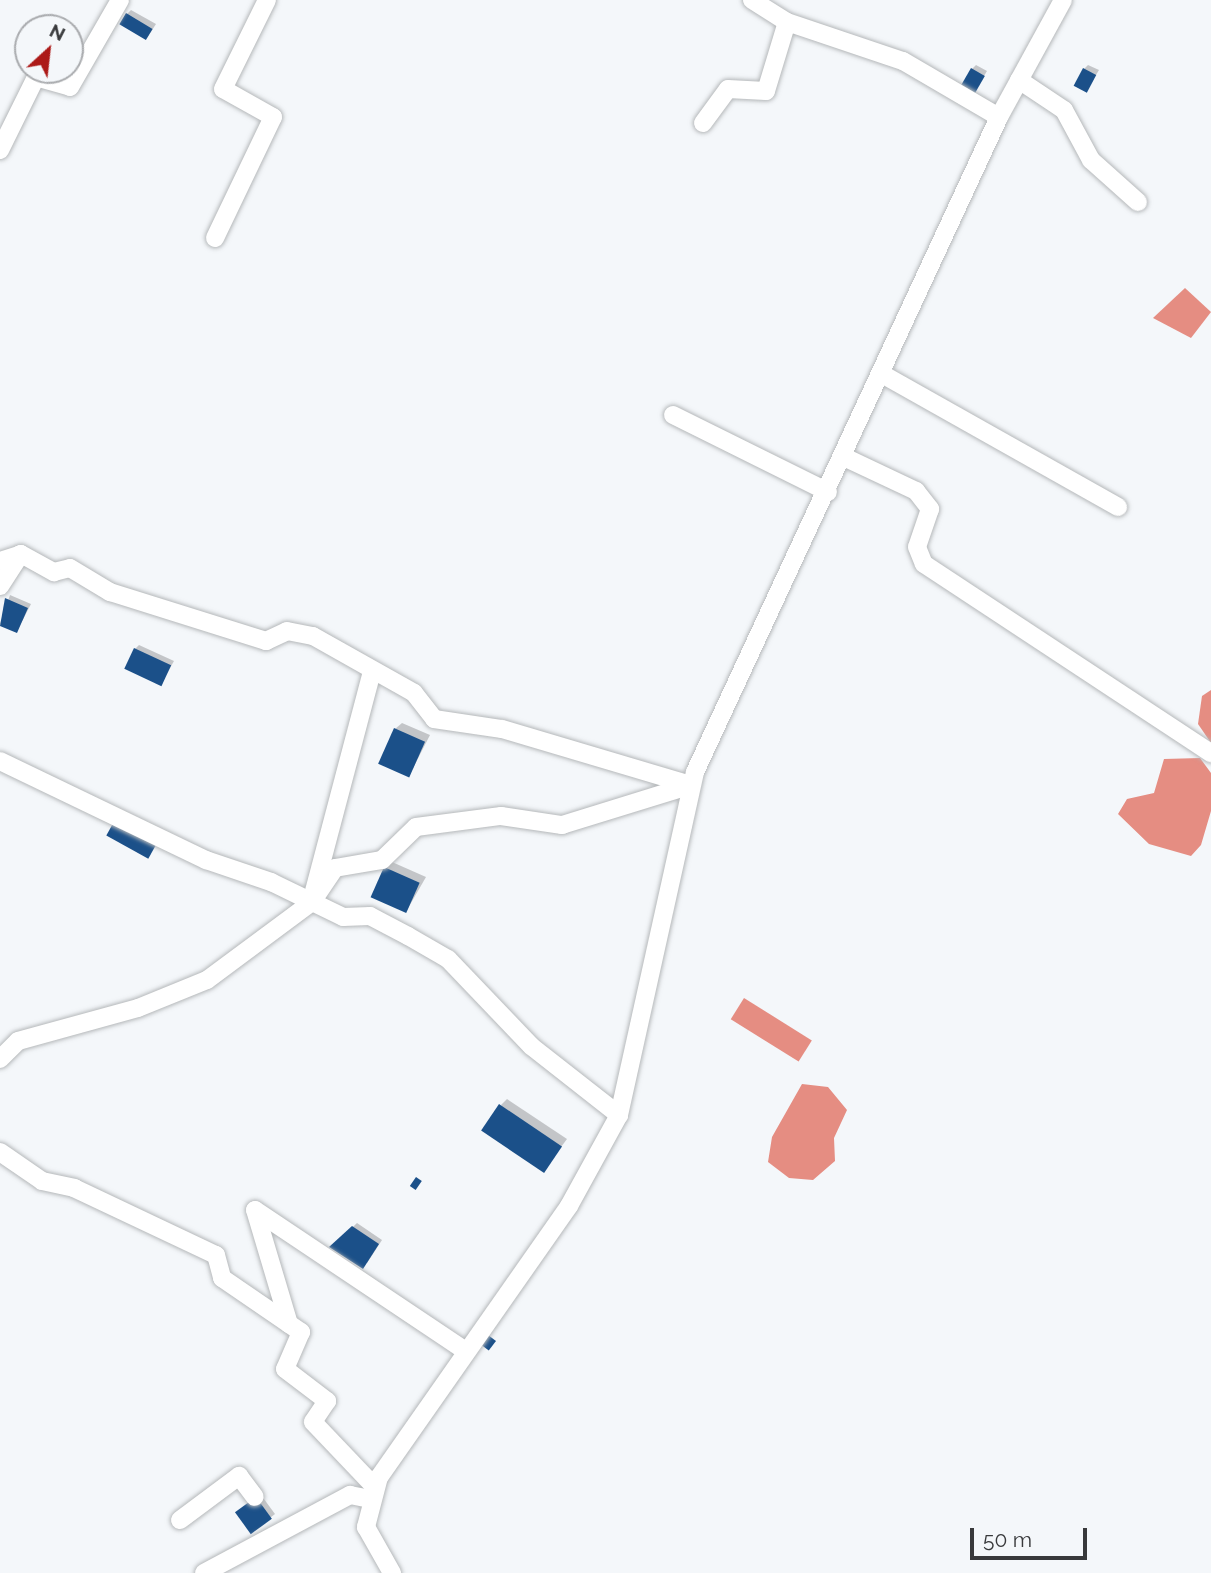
<!DOCTYPE html>
<html>
<head>
<meta charset="utf-8">
<style>
  body { margin:0 }
  #map { position:relative; width:1211px; height:1573px; overflow:hidden; background:#f4f7fa; font-family:Raleway,sans-serif }
  div>[style] { position:absolute }
  .water>* { inset:0; background:#e58d82; transform-origin:0 0 }
  .shadow>* { inset:0; background:#0003 }
  .building>* { inset:0; background:#1b5089; transform-origin:0 0 }
  .roads { filter:drop-shadow(0 0 2px #b5b8ba) drop-shadow(0 0 2px #b5b8ba) }
  .minor>* { height:18px; margin:-9px; padding:0 9px; transform-origin:9px; border-radius:9px; background:#fff }
  span { translate:-50% -50%; white-space:nowrap; text-align:center; line-height:1.15; -webkit-text-stroke:7px #f4f7fa; paint-order:stroke }
  .north { position:absolute; left:14px; top:14px; width:70px; height:70px; box-sizing:border-box; background:#f4f7fa; border:2px solid #a9abae; border-radius:50%; rotate:27deg; font-size:19px; font-weight:700; line-height:28px; text-align:center; color:#38393b }
  .north::after { content:''; display:block; margin:auto; width:24px; height:32px; background:#ac1a18; clip-path:polygon(50% 0,100% 100%,50% 72%,0 100%) }
  .scale { position:absolute; left:970px; top:1528px; width:117px; height:32px; box-sizing:border-box; border:4px solid #38393b; border-top:0; padding-left:9px; font-size:21px; line-height:24px; white-space:nowrap; color:#38393b; -webkit-text-stroke:5px #f4f7fa; paint-order:stroke }
</style>
</head>
<body>
<div id="map">
  <div class="water">
    <div style="clip-path:polygon(1185px 288px,1211px 312px,1191px 338px,1153px 318px)"></div>
    <div style="clip-path:polygon(1211px 690px,1211px 743px,1198px 724px,1202px 696px)"></div>
    <div style="clip-path:polygon(1200px 758px,1211px 773px,1211px 811px,1201px 845px,1191px 856px,1149px 844px,1118px 814px,1127px 799px,1154px 793px,1164px 759px)"></div>
    <div style="left:744px;top:998px;width:80px;height:25px;rotate:32deg"></div>
    <div style="clip-path:polygon(802px 1084px,828px 1087px,847px 1110px,834px 1138px,835px 1161px,813px 1180px,789px 1178px,768px 1162px,772px 1137px)"></div>
  </div>
  <div class="shadow">
    <div style="clip-path:polygon(131px 10px,156px 24px,147px 38px,127px 14px)"></div>
    <div style="clip-path:polygon(976px 65px,987px 71px,973px 94px,972px 69px)"></div>
    <div style="clip-path:polygon(1088px 65px,1099px 70px,1087px 90px,1084px 69px)"></div>
    <div style="clip-path:polygon(10px 595px,31px 604px,17px 631px,0 624px)"></div>
    <div style="clip-path:polygon(139px 645px,174px 661px,161px 684px,135px 649px)"></div>
    <div style="clip-path:polygon(402px 723px,430px 735px,409px 776px,395px 729px)"></div>
    <div style="clip-path:polygon(392px 862px,426px 877px,407px 910px,385px 868px)"></div>
    <div style="clip-path:polygon(507px 1099px,567px 1139px,544px 1170px,501px 1105px)"></div>
    <div style="clip-path:polygon(357px 1223px,382px 1240px,367px 1263px,332px 1247px)"></div>
    <div style="clip-path:polygon(261px 1495px,275px 1514px,253px 1531px)"></div>
  </div>
  <div class="building">
    <div style="left:126px;top:13px;width:31px;height:13px;rotate:31deg"></div>
    <div style="left:971px;top:68px;width:16px;height:23px;rotate:30deg"></div>
    <div style="left:1083px;top:68px;width:15px;height:20px;rotate:28deg"></div>
    <div style="clip-path:polygon(5px 598px,28px 608px,17px 633px,0 626px)"></div>
    <div style="left:134px;top:648px;width:41px;height:23px;rotate:25deg"></div>
    <div style="left:394px;top:728px;width:34px;height:39px;rotate:24deg"></div>
    <div style="left:116px;top:818px;width:48px;height:20px;rotate:29deg"></div>
    <div style="left:384px;top:867px;width:39px;height:33px;rotate:24deg"></div>
    <div style="left:499px;top:1104px;width:76px;height:32px;rotate:34deg"></div>
    <div style="left:416px;top:1177px;width:7px;height:11px;rotate:34deg"></div>
    <div style="clip-path:polygon(352px 1226px,379px 1244px,363px 1269px,329px 1247px)"></div>
    <div style="left:488px;top:1335px;width:10px;height:12px;rotate:37deg"></div>
    <div style="left:256px;top:1497px;width:27px;height:26px;rotate:54deg"></div>
  </div>
  <div class="roads">
    <div class="minor">
      <div style="left:752px;top:0;width:41px;rotate:32.2deg"></div>
      <div style="left:787px;top:22px;width:122px;rotate:18.6deg"></div>
      <div style="left:903px;top:61px;width:111px;rotate:30.3deg"></div>
      <div style="left:1019px;top:80px;width:54px;rotate:33.7deg"></div>
      <div style="left:1064px;top:110px;width:57px;rotate:61.6deg"></div>
      <div style="left:1091px;top:160px;width:63px;rotate:41.8deg"></div>
      <div style="left:703px;top:123px;width:42px;rotate:-53.7deg"></div>
      <div style="left:728px;top:89px;width:38px;rotate:3deg"></div>
      <div style="left:766px;top:91px;width:72px;rotate:-73.1deg"></div>
      <div style="left:0;top:150px;width:81px;rotate:-63.7deg"></div>
      <div style="left:36px;top:77px;width:35px;rotate:16deg"></div>
      <div style="left:70px;top:87px;width:100px;rotate:-60.1deg"></div>
      <div style="left:215px;top:238px;width:134px;rotate:-64.4deg"></div>
      <div style="left:273px;top:117px;width:57px;rotate:-150.8deg"></div>
      <div style="left:223px;top:89px;width:99px;rotate:-63.7deg"></div>
      <div style="left:882px;top:374px;width:271px;rotate:29.4deg"></div>
      <div style="left:673px;top:415px;width:173px;rotate:26.4deg"></div>
      <div style="left:844px;top:457px;width:80px;rotate:25.3deg"></div>
      <div style="left:916px;top:491px;width:23px;rotate:52deg"></div>
      <div style="left:930px;top:509px;width:40px;rotate:108.9deg"></div>
      <div style="left:917px;top:547px;width:18px;rotate:68deg"></div>
      <div style="left:924px;top:564px;width:344px;rotate:33.4deg"></div>
      <div style="left:0;top:561px;width:22px;rotate:-18deg"></div>
      <div style="left:21px;top:554px;width:38px;rotate:29deg"></div>
      <div style="left:54px;top:572px;width:16px;rotate:-14deg"></div>
      <div style="left:70px;top:568px;width:47px;rotate:31deg"></div>
      <div style="left:110px;top:592px;width:164px;rotate:17.4deg"></div>
      <div style="left:266px;top:641px;width:23px;rotate:-25deg"></div>
      <div style="left:287px;top:631px;width:26px;rotate:11deg"></div>
      <div style="left:313px;top:636px;width:116px;rotate:29.4deg"></div>
      <div style="left:414px;top:693px;width:33px;rotate:52deg"></div>
      <div style="left:434px;top:719px;width:69px;rotate:8.4deg"></div>
      <div style="left:502px;top:729px;width:197px;rotate:16.5deg"></div>
      <div style="left:0;top:586px;width:38px;rotate:-57deg"></div>
      <div style="left:0;top:761px;width:229px;rotate:25.7deg"></div>
      <div style="left:206px;top:860px;width:69px;rotate:18.7deg"></div>
      <div style="left:271px;top:882px;width:80px;rotate:25.9deg"></div>
      <div style="left:343px;top:917px;width:27px;rotate:-2deg"></div>
      <div style="left:370px;top:916px;width:43px;rotate:27.8deg"></div>
      <div style="left:408px;top:936px;width:46px;rotate:29.9deg"></div>
      <div style="left:448px;top:959px;width:120px;rotate:46.3deg"></div>
      <div style="left:531px;top:1046px;width:112px;rotate:38.1deg"></div>
      <div style="left:619px;top:1115px;width:104px;rotate:118.8deg"></div>
      <div style="left:569px;top:1206px;width:331px;rotate:125deg"></div>
      <div style="left:379px;top:1477px;width:52px;rotate:104.6deg"></div>
      <div style="left:366px;top:1527px;width:53px;rotate:60.5deg"></div>
      <div style="left:314px;top:891px;width:227px;rotate:-75.2deg"></div>
      <div style="left:0;top:1059px;width:25px;rotate:-45deg"></div>
      <div style="left:18px;top:1041px;width:124px;rotate:-15.4deg"></div>
      <div style="left:138px;top:1008px;width:74px;rotate:-22.1deg"></div>
      <div style="left:207px;top:980px;width:131px;rotate:-36.6deg"></div>
      <div style="left:312px;top:902px;width:41px;rotate:-55.9deg"></div>
      <div style="left:335px;top:868px;width:48px;rotate:-9.7deg"></div>
      <div style="left:382px;top:860px;width:47px;rotate:-44.1deg"></div>
      <div style="left:416px;top:827px;width:86px;rotate:-7.4deg"></div>
      <div style="left:501px;top:816px;width:62px;rotate:8.4deg"></div>
      <div style="left:562px;top:825px;width:135px;rotate:-17.2deg"></div>
      <div style="left:619px;top:1115px;width:351px;rotate:-77.5deg"></div>
      <div style="left:695px;top:772px;width:722px;rotate:-65.1deg"></div>
      <div style="left:999px;top:117px;width:133px;rotate:-61.3deg"></div>
      <div style="left:0;top:1152px;width:51px;rotate:34.6deg"></div>
      <div style="left:42px;top:1181px;width:33px;rotate:12deg"></div>
      <div style="left:74px;top:1188px;width:157px;rotate:25.3deg"></div>
      <div style="left:216px;top:1255px;width:24px;rotate:75deg"></div>
      <div style="left:222px;top:1278px;width:96px;rotate:34.4deg"></div>
      <div style="left:301px;top:1332px;width:40px;rotate:113.4deg"></div>
      <div style="left:285px;top:1369px;width:53px;rotate:37.3deg"></div>
      <div style="left:327px;top:1401px;width:25px;rotate:124deg"></div>
      <div style="left:313px;top:1422px;width:90px;rotate:46.4deg"></div>
      <div style="left:255px;top:1210px;width:254px;rotate:33.8deg"></div>
      <div style="left:255px;top:1210px;width:119px;rotate:73.4deg"></div>
      <div style="left:180px;top:1520px;width:74px;rotate:-36.7deg"></div>
      <div style="left:239px;top:1476px;width:26px;rotate:53deg"></div>
      <div style="left:204px;top:1573px;width:166px;rotate:-28.1deg"></div>
      <div style="left:350px;top:1495px;width:20px;rotate:11deg"></div>
    </div>
  </div>
  <div class="north">N</div>
  <div class="scale">50 m</div>
</div>
</body>
</html>
